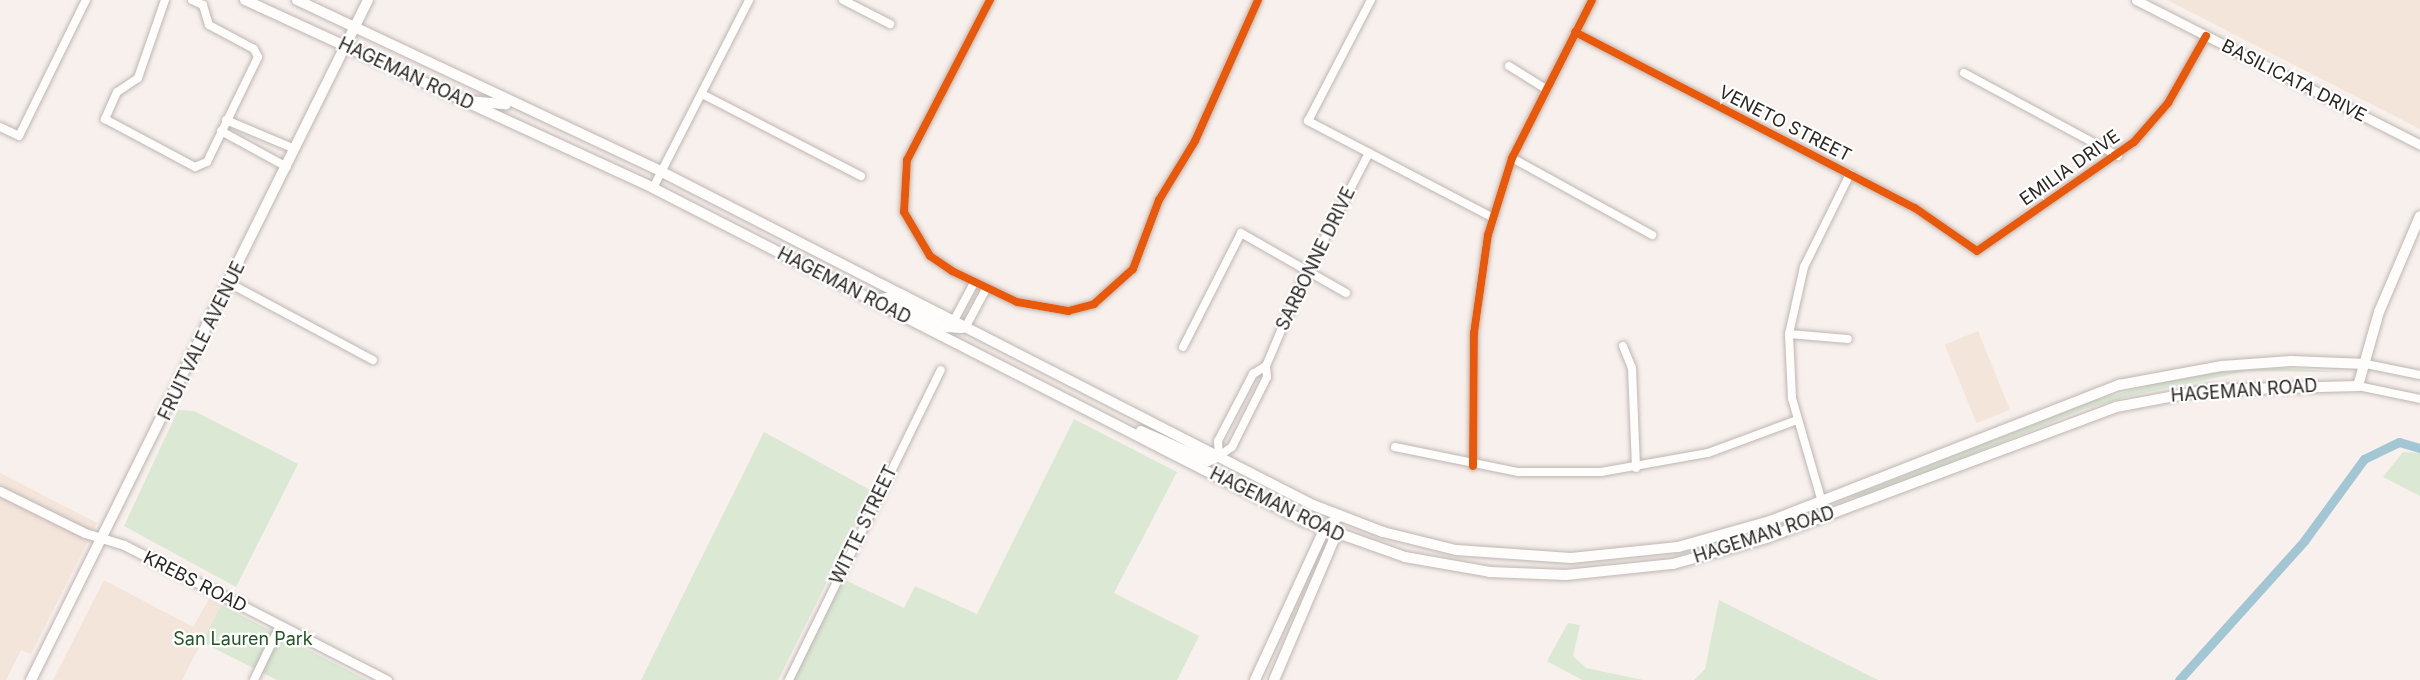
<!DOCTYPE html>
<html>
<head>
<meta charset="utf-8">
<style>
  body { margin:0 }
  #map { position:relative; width:2420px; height:680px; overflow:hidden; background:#f8f0ec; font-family:Inter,sans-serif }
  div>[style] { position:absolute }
  .built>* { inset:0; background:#f4e5db; transform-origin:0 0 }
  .green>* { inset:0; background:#dae8d4 }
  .canal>* { height:9px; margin:-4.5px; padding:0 4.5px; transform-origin:4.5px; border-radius:4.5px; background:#a3c6d4 }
  .roads { filter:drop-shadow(0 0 2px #bdb6b3) drop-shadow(0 0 2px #bdb6b3) }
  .minor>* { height:8px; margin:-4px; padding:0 4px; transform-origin:4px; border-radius:4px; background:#fefdfc }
  .tertiary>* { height:9px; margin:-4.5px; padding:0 4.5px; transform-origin:4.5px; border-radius:4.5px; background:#fefdfc }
  .secondary>* { height:10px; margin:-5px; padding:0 5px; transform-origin:5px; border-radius:5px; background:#fefdfc }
  .cycleway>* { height:8px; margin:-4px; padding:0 4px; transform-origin:4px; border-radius:4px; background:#e8590c }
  span { translate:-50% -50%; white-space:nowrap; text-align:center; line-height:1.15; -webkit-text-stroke:4.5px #fff; paint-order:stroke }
  .street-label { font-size:18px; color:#2a2521 }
  .park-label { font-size:18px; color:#215424 }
</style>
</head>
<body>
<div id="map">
  <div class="built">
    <div style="clip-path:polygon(2167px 0,2420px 0,2420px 129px)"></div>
    <div style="left:1978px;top:331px;width:85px;height:36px;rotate:68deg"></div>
    <div style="clip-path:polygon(0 473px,97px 523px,31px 654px,21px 650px,6px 680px,0 680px)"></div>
    <div style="clip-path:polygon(104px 580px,193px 627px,209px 599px,221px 605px,182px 680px,53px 680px)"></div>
  </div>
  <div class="green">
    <div style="clip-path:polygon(2283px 368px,2341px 372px,2248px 371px,2130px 396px,2085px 409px,1865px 497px,1849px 497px,2095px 400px,2176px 378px,2219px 372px)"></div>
    <div style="clip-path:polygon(178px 410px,194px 411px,298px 464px,236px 587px,124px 526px)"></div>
    <div style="clip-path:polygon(1074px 419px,1177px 472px,1114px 593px,1199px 636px,1177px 680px,793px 680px,843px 579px,904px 608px,915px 586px,977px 614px)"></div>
    <div style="clip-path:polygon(764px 432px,872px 491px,778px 680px,641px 680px)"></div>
    <div style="clip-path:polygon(2403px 452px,2420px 453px,2420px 496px,2383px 477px)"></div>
    <div style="clip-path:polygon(1719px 600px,1878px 680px,1694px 680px,1705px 669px)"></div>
    <div style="clip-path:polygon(221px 605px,367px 680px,277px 680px,202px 642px)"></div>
    <div style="clip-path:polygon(1568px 623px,1580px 625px,1573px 656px,1586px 668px,1643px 680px,1582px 680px,1547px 661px)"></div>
  </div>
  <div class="canal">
    <div style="left:2179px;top:680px;width:187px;rotate:-48deg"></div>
    <div style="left:2304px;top:541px;width:102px;rotate:-53.8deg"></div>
    <div style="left:2364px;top:459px;width:39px;rotate:-26deg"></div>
    <div style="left:2399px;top:442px;width:22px;rotate:16deg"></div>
  </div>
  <div class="roads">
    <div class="minor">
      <div style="left:165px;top:0;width:83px;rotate:109.1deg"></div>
      <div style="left:138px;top:78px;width:25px;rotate:146deg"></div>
      <div style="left:117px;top:92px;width:30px;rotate:114deg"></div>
      <div style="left:105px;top:119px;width:102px;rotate:28.1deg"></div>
      <div style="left:195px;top:167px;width:13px;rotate:-23deg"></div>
      <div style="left:207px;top:162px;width:117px;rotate:-64.1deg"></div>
      <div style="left:258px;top:57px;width:9px;rotate:-117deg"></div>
      <div style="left:254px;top:49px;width:51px;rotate:-151.9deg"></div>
      <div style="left:209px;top:25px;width:21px;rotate:-107deg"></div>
      <div style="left:203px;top:5px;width:12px;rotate:-156deg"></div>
      <div style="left:843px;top:0;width:53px;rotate:27.1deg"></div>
      <div style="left:990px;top:0;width:180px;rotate:117.4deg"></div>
      <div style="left:907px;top:160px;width:52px;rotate:93.3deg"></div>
      <div style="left:904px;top:212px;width:51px;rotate:59.4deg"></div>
      <div style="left:930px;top:256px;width:27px;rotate:34deg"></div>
      <div style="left:952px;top:271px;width:72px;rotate:25.5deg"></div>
      <div style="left:1017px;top:302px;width:52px;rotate:10deg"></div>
      <div style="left:1068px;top:311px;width:27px;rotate:-15deg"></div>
      <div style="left:1094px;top:304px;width:52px;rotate:-41.9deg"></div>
      <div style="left:1133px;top:269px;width:74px;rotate:-69.4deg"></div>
      <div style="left:1159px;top:200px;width:69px;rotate:-58.6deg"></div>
      <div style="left:1195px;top:141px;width:154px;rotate:-65.9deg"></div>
      <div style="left:1371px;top:0;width:136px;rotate:117.5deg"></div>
      <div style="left:1308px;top:121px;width:208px;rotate:27.6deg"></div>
      <div style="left:1575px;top:32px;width:383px;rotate:27.4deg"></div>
      <div style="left:1915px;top:208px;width:75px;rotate:34.7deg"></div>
      <div style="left:1977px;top:251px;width:191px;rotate:-34.8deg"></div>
      <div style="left:2134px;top:142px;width:52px;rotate:-48.9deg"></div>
      <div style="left:2168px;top:103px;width:77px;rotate:-60.4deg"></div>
      <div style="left:1509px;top:66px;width:44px;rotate:31.9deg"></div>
      <div style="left:1964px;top:73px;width:175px;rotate:28.3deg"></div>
      <div style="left:702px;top:94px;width:179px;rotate:27.3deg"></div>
      <div style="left:226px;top:120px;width:75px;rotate:22.8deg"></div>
      <div style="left:0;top:127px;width:21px;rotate:25deg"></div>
      <div style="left:19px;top:136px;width:152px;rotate:-63.8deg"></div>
      <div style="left:221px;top:131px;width:75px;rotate:28.6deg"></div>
      <div style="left:1512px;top:158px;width:160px;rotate:28.8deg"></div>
      <div style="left:653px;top:188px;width:211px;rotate:-62.9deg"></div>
      <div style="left:231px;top:284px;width:161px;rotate:28.2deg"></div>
      <div style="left:953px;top:322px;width:44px;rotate:-61.7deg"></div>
      <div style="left:965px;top:328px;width:44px;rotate:-61.7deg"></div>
      <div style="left:1789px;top:334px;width:59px;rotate:4.8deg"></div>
      <div style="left:1623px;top:346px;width:24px;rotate:68deg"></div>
      <div style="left:1632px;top:368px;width:100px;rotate:87.7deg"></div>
      <div style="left:1183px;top:347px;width:128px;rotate:-63deg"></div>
      <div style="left:1241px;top:233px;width:121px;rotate:29.7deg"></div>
      <div style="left:2366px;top:364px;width:55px;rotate:11.5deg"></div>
      <div style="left:2358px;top:386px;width:63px;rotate:11.8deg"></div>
      <div style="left:1395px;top:447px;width:126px;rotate:11.5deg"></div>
      <div style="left:1518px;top:472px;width:83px"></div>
      <div style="left:1601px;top:472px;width:109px;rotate:-10.1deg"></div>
      <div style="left:1708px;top:453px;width:95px;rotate:-20.3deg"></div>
      <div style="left:1219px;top:456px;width:16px;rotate:-35deg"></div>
      <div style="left:1232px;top:447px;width:78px;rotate:-63.4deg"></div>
      <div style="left:1267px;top:377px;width:11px;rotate:-95deg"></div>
      <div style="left:1266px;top:366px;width:87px;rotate:-67deg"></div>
      <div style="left:1300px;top:286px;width:150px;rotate:-62.6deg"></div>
      <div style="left:1219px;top:456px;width:15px;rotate:-94deg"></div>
      <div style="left:1218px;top:441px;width:76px;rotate:-62.4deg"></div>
      <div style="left:1253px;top:374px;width:15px;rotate:-32deg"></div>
      <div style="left:1473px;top:466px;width:133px;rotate:-89.6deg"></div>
      <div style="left:1474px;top:333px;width:99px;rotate:-81.9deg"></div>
      <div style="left:1488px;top:235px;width:81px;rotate:-72.7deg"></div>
      <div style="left:1512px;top:158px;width:177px;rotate:-63.1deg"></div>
      <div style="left:1826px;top:516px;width:123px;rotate:-106.1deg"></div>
      <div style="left:1792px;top:398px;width:64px;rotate:-92.7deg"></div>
      <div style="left:1789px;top:334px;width:69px;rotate:-77.4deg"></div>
      <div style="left:1804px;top:267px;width:104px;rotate:-63.7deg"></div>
      <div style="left:254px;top:680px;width:60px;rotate:-64.3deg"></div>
      <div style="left:789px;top:680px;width:345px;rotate:-63.9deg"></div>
    </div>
    <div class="tertiary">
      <div style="left:2136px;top:0;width:319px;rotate:27deg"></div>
      <div style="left:0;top:491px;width:95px;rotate:26.3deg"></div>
      <div style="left:85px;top:533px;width:41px;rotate:17.1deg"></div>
      <div style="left:124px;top:545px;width:296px;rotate:27.2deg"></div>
    </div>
    <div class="secondary">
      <div style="left:245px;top:0;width:449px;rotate:24.7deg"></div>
      <div style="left:653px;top:188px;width:731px;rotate:27.09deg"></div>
      <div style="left:1304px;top:521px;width:107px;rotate:19.6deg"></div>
      <div style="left:1405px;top:557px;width:86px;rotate:10deg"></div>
      <div style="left:1490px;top:572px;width:76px;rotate:2.3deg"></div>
      <div style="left:1566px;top:575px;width:108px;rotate:-5.9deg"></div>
      <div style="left:1673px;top:564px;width:97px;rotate:-15.6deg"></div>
      <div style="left:1766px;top:538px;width:374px;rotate:-20.5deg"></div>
      <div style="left:2116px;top:407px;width:93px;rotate:-10.6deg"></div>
      <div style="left:2207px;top:390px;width:151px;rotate:-1.5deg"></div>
      <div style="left:2358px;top:386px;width:77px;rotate:-74.2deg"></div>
      <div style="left:2379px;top:312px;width:104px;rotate:-66.9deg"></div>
      <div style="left:297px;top:0;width:403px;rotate:25.2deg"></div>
      <div style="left:662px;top:172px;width:731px;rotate:27.09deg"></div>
      <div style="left:1313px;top:505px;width:75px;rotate:21.1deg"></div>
      <div style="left:1383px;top:532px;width:75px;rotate:13.9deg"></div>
      <div style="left:1456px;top:550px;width:115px;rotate:4deg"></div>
      <div style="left:1571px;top:558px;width:108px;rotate:-5.9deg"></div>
      <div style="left:1678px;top:547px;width:96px;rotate:-15.8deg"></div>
      <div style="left:1770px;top:521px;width:375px;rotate:-21.3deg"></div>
      <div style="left:2119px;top:385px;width:105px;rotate:-10.5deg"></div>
      <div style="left:2222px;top:366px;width:69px;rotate:-4.1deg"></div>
      <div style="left:2291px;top:361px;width:75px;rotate:2.3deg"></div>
      <div style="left:468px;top:101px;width:38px;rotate:5deg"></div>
      <div style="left:871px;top:300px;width:17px;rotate:-7deg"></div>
      <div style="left:888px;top:298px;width:63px;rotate:27.4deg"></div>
      <div style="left:944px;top:327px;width:18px;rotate:3deg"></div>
      <div style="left:1141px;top:431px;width:73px;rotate:24.1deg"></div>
      <div style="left:1208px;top:461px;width:12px;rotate:-24deg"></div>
      <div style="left:31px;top:680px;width:759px;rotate:-63.64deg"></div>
      <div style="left:1255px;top:680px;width:165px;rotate:-65.3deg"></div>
      <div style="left:1324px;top:530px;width:19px;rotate:-43deg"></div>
      <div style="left:1274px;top:680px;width:161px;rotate:-66.9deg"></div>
    </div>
  </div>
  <div class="cycleway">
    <div style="left:990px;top:0;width:180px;rotate:117.4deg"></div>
    <div style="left:907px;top:160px;width:52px;rotate:93.3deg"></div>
    <div style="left:904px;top:212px;width:51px;rotate:59.4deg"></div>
    <div style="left:930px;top:256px;width:27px;rotate:34deg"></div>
    <div style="left:952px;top:271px;width:72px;rotate:25.5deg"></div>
    <div style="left:1017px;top:302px;width:52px;rotate:10deg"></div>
    <div style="left:1068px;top:311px;width:27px;rotate:-15deg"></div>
    <div style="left:1094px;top:304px;width:52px;rotate:-41.9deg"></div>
    <div style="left:1133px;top:269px;width:74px;rotate:-69.4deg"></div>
    <div style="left:1159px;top:200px;width:69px;rotate:-58.6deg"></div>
    <div style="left:1195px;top:141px;width:154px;rotate:-65.9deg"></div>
    <div style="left:1575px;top:32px;width:383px;rotate:27.4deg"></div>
    <div style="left:1915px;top:208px;width:75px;rotate:34.7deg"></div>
    <div style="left:1977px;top:251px;width:191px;rotate:-34.8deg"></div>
    <div style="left:2134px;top:142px;width:52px;rotate:-48.9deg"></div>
    <div style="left:2168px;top:103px;width:77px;rotate:-60.4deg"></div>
    <div style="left:1473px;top:466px;width:133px;rotate:-89.6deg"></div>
    <div style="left:1474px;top:333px;width:99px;rotate:-81.9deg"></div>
    <div style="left:1488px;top:235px;width:81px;rotate:-72.7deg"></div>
    <div style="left:1512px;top:158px;width:177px;rotate:-63.1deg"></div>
  </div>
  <div class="street-label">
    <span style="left:406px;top:74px;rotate:25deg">HAGEMAN ROAD</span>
    <span style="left:2294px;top:81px;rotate:27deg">BASILICATA DRIVE</span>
    <span style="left:1785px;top:124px;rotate:27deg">VENETO STREET</span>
    <span style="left:2070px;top:168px;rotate:-35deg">EMILIA DRIVE</span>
    <span style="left:1316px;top:259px;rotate:-64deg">SARBONNE DRIVE</span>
    <span style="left:844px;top:286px;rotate:27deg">HAGEMAN ROAD</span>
    <span style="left:202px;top:341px;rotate:-64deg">FRUITVALE AVENUE</span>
    <span style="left:2244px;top:391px;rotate:-4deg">HAGEMAN ROAD</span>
    <span style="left:1277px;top:505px;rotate:26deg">HAGEMAN ROAD</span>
    <span style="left:864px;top:525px;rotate:-64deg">WITTE STREET</span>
    <span style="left:1764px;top:535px;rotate:-18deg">HAGEMAN ROAD</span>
    <span style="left:195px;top:582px;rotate:27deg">KREBS ROAD</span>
  </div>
  <div class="park-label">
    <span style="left:243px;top:639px">San Lauren Park</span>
  </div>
</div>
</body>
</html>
